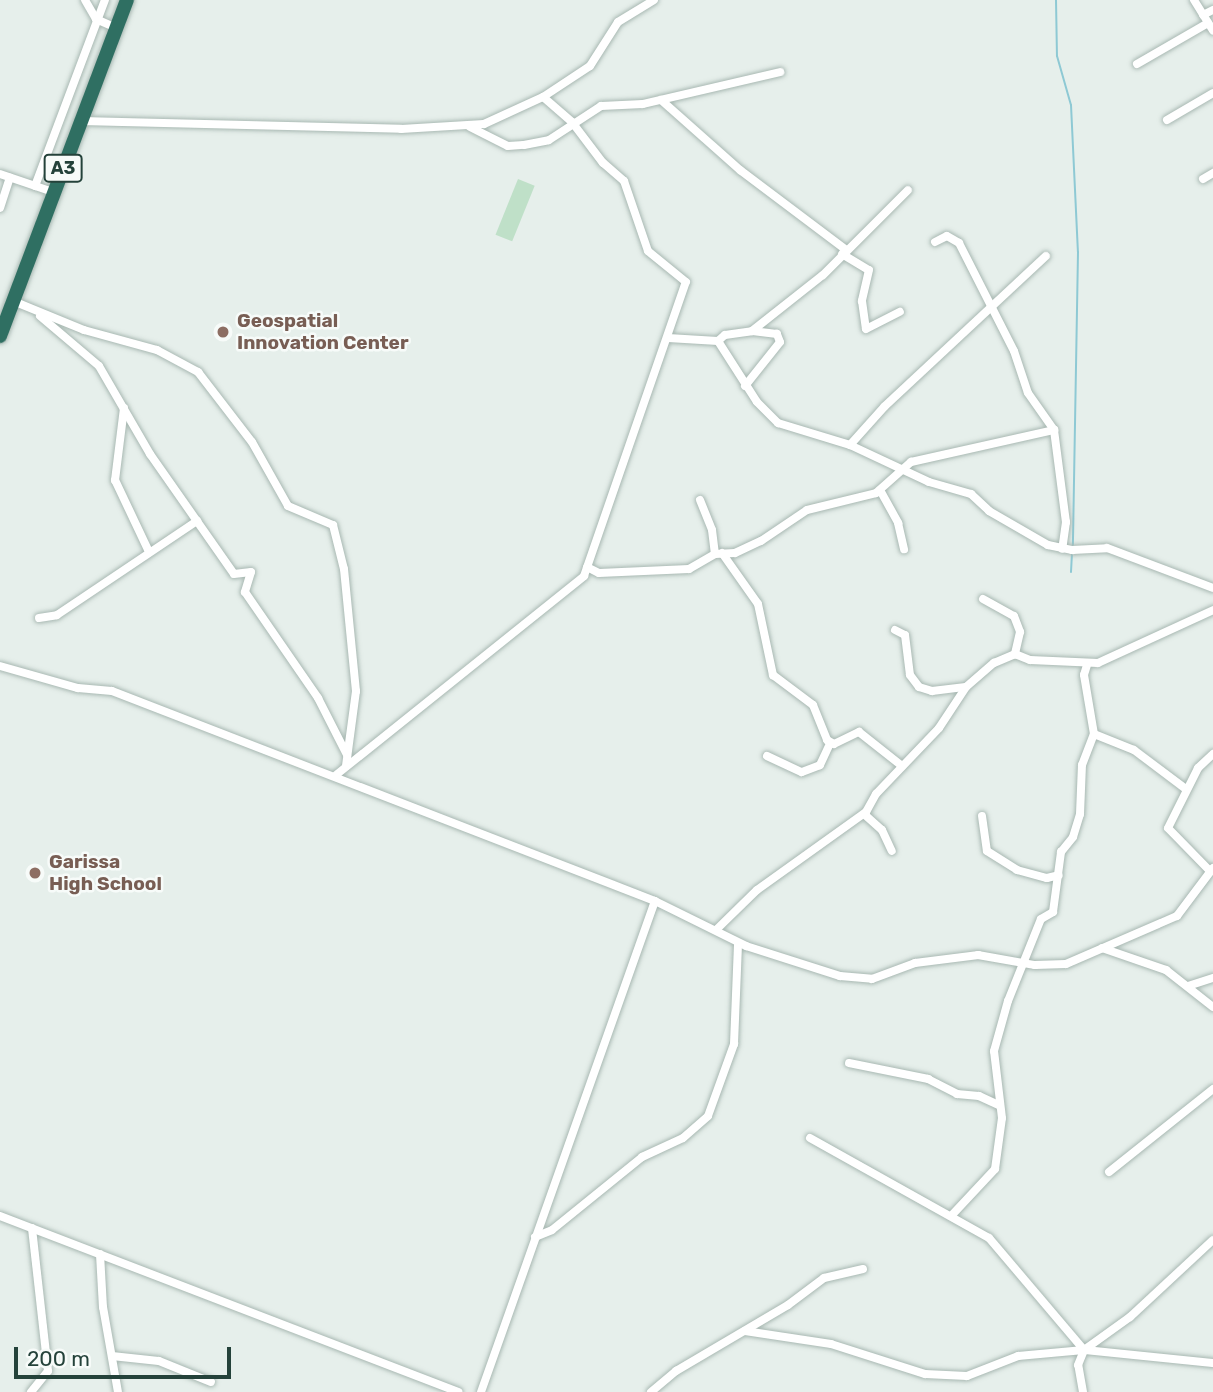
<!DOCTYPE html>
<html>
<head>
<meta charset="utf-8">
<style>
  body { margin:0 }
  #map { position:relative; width:1213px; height:1392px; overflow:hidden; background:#e6efeb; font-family:Rubik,sans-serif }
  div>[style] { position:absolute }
  .green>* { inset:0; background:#bfe0c8; transform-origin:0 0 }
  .stream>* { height:2px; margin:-1px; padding:0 1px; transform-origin:1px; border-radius:1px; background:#8ec9d4 }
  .roads { filter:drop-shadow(0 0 2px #a8b8b2) drop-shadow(0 0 2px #a8b8b2) }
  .street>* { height:8px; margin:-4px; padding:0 4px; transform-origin:4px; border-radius:4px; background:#fff }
  .highway>* { height:14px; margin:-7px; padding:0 7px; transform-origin:7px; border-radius:7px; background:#2f6f62 }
  .dots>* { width:19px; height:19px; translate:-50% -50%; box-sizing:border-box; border:4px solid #f7fbf9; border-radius:50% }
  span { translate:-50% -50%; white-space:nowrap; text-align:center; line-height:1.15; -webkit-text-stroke:5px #f7fbf9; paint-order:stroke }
  .shield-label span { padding:2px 5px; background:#f7fbf9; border:2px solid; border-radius:5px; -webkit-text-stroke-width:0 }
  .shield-label { font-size:18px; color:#24423a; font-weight:700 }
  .education-label { font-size:19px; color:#785e54; font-weight:700 }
  .left { translate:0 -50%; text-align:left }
  .scale { position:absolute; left:14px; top:1347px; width:217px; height:32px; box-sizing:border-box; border:4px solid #24423a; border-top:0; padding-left:9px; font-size:21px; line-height:24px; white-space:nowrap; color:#24423a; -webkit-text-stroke:5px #f7fbf9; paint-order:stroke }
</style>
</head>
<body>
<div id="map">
  <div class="green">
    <div style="left:518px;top:179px;width:18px;height:60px;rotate:22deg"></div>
  </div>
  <div class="stream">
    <div style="left:1056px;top:0;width:56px;rotate:89deg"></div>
    <div style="left:1057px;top:56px;width:51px;rotate:74.1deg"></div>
    <div style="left:1071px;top:105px;width:147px;rotate:87.3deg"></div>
    <div style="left:1078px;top:252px;width:293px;rotate:91deg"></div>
    <div style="left:1071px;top:572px;width:18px;rotate:-87deg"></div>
  </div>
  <div class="roads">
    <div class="street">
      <div style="left:85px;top:0;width:22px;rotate:60deg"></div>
      <div style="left:96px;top:19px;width:22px;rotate:24deg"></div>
      <div style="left:1194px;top:0;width:36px;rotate:58deg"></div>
      <div style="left:1203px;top:15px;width:11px;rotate:-27deg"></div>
      <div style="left:1137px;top:64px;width:82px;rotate:-30deg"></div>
      <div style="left:661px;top:100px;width:106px;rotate:41.5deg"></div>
      <div style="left:740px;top:170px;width:133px;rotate:37deg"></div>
      <div style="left:1167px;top:120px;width:53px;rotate:-30.4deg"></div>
      <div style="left:81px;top:121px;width:320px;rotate:1.4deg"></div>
      <div style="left:401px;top:129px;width:83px;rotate:-3.4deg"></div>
      <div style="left:484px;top:124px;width:65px;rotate:-24.6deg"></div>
      <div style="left:543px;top:97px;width:56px;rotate:-33.4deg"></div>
      <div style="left:590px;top:66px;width:52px;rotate:-57.5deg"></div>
      <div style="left:618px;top:22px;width:42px;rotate:-31.4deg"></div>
      <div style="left:470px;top:127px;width:42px;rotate:26.6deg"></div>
      <div style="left:508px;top:146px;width:16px;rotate:-4deg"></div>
      <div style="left:524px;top:145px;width:25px;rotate:-11deg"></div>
      <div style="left:549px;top:140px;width:62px;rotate:-33.2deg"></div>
      <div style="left:601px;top:106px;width:42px;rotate:-2.7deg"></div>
      <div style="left:643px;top:104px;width:141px;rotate:-13.1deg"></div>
      <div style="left:0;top:174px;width:56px;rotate:18.8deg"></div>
      <div style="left:1203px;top:179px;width:12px;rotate:-31deg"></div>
      <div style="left:35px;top:186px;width:199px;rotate:-69.4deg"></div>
      <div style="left:0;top:208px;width:32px;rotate:-72deg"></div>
      <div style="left:935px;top:242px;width:13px;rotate:-27deg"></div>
      <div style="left:947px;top:236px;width:14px;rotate:30deg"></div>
      <div style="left:959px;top:243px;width:121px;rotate:63deg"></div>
      <div style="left:1014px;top:351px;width:44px;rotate:71.6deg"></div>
      <div style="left:1028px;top:393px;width:45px;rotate:54.9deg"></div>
      <div style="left:1054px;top:430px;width:93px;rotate:82.6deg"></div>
      <div style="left:1066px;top:522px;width:27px;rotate:98deg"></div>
      <div style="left:842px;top:254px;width:31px;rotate:31deg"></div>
      <div style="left:869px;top:270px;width:32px;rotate:103deg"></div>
      <div style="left:862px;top:301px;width:28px;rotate:82deg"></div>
      <div style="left:866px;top:329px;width:38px;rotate:-27deg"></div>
      <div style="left:13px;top:301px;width:77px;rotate:22.2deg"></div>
      <div style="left:84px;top:330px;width:76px;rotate:15.3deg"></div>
      <div style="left:157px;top:350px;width:47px;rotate:28.2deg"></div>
      <div style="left:198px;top:372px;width:88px;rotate:52.4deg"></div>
      <div style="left:252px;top:442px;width:73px;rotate:60.6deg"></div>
      <div style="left:288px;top:506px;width:49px;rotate:22.9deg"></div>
      <div style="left:333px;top:525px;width:45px;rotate:76deg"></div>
      <div style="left:344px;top:569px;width:123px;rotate:84.4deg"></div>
      <div style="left:356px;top:691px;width:76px;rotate:97.6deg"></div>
      <div style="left:40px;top:316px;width:77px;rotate:40.3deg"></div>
      <div style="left:99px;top:366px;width:102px;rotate:59.9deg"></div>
      <div style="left:150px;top:454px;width:146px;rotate:55deg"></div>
      <div style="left:234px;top:574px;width:17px;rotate:-7deg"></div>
      <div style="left:251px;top:572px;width:21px;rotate:107deg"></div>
      <div style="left:245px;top:592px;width:129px;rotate:55.4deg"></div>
      <div style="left:318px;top:698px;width:64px;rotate:63deg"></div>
      <div style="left:668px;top:338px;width:50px;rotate:3.4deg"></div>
      <div style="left:718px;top:341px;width:9px;rotate:-41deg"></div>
      <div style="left:725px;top:335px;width:27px;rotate:-8deg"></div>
      <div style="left:752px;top:331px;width:90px;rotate:-38.3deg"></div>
      <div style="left:823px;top:275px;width:120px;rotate:-45deg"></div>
      <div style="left:718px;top:341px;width:72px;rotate:57.4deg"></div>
      <div style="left:757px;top:402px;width:30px;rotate:45deg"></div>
      <div style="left:778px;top:423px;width:75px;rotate:17deg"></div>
      <div style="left:850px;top:445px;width:87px;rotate:25.1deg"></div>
      <div style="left:929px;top:482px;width:44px;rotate:15.9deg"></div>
      <div style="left:971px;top:494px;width:25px;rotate:43deg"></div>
      <div style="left:989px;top:511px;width:68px;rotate:30deg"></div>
      <div style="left:1048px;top:545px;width:25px;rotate:12deg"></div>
      <div style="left:1072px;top:550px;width:35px;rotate:-3deg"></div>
      <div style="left:1107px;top:548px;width:113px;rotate:20.7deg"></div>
      <div style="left:745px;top:386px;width:56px;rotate:-51.5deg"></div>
      <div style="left:780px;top:342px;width:9px;rotate:-111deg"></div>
      <div style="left:777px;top:334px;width:25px;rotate:-173deg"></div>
      <div style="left:124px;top:408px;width:73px;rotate:97.1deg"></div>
      <div style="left:115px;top:480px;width:80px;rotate:64.7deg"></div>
      <div style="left:850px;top:445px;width:52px;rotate:-48.1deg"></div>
      <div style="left:885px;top:406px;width:220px;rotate:-43deg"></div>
      <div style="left:880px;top:490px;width:38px;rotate:61deg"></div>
      <div style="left:898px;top:523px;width:27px;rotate:77deg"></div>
      <div style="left:700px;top:500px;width:32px;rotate:68deg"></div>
      <div style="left:712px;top:530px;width:24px;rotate:83deg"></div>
      <div style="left:722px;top:553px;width:62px;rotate:54.8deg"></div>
      <div style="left:758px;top:604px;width:73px;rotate:78.1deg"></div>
      <div style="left:773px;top:675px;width:50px;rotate:36.9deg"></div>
      <div style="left:813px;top:705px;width:38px;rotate:68deg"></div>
      <div style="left:827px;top:740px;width:8px;rotate:30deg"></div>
      <div style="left:834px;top:744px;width:28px;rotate:-26deg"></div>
      <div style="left:859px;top:732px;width:55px;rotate:38.3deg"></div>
      <div style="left:587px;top:567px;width:13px;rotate:27deg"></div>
      <div style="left:599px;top:573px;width:90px;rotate:-2.5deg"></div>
      <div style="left:689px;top:569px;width:30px;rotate:-30deg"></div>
      <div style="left:715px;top:554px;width:20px;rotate:-3deg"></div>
      <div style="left:735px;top:553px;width:29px;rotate:-25deg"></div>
      <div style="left:761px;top:541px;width:55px;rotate:-34deg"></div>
      <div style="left:807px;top:510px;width:71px;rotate:-13.8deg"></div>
      <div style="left:876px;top:493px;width:47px;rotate:-41.5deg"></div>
      <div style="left:911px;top:462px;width:147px;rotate:-12.6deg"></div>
      <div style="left:983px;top:599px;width:35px;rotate:29deg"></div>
      <div style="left:1014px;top:616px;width:17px;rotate:69deg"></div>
      <div style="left:1020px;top:632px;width:23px;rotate:103deg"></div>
      <div style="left:39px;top:618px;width:18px;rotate:-9deg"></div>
      <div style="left:57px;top:615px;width:169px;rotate:-33.9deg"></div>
      <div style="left:895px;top:630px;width:11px;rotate:27deg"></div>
      <div style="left:905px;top:635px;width:40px;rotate:82.9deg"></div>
      <div style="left:910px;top:675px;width:15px;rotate:53deg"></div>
      <div style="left:919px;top:687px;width:14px;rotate:17deg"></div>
      <div style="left:932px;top:691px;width:34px;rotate:-7deg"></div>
      <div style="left:1087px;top:665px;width:10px;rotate:107deg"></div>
      <div style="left:1084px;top:675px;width:60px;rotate:80.4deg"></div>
      <div style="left:1094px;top:734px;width:43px;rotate:21.8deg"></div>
      <div style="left:1134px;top:750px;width:65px;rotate:36.9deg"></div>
      <div style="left:0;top:666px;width:81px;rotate:15.8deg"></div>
      <div style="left:78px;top:688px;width:34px;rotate:5deg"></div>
      <div style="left:112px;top:691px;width:582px;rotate:21.14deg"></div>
      <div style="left:655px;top:901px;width:102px;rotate:26.3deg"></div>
      <div style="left:746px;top:946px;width:99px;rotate:17.7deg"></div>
      <div style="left:840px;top:976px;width:32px;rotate:5deg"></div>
      <div style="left:872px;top:979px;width:46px;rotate:-20.4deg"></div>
      <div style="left:915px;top:963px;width:64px;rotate:-7.2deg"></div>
      <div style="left:978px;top:955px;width:58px;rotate:10deg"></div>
      <div style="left:1035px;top:965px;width:31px;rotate:-2deg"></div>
      <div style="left:1066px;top:964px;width:121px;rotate:-23.4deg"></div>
      <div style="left:1177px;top:916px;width:60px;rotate:-53.1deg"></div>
      <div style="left:767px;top:756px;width:38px;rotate:25deg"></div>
      <div style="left:802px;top:772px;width:19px;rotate:-21deg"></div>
      <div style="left:820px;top:765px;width:23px;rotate:-65deg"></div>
      <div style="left:336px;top:775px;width:318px;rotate:-38.7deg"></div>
      <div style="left:584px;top:576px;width:311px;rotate:-70.9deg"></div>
      <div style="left:686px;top:282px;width:49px;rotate:-140.8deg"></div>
      <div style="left:648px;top:251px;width:74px;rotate:-108.9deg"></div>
      <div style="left:624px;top:181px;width:28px;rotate:-139deg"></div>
      <div style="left:603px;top:163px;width:51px;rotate:-127.1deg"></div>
      <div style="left:572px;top:122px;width:38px;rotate:-139deg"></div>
      <div style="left:864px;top:814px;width:24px;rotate:42deg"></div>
      <div style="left:882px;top:830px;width:23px;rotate:65deg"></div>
      <div style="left:982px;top:816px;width:35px;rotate:82deg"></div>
      <div style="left:987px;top:851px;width:36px;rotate:32deg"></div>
      <div style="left:1017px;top:870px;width:31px;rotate:15deg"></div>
      <div style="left:1047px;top:878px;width:12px;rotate:-14deg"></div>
      <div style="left:1208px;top:869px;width:57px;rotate:-134.3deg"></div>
      <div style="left:1168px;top:828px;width:67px;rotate:-63.4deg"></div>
      <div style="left:1198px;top:768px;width:21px;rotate:-43deg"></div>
      <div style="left:716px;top:930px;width:57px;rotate:-44.3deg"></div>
      <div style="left:757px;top:890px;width:134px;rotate:-35.6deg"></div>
      <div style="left:866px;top:812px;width:21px;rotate:-61deg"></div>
      <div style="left:876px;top:794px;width:91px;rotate:-46.3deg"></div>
      <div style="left:939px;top:728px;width:49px;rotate:-56.6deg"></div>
      <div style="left:966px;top:687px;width:37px;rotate:-41deg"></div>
      <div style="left:994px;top:663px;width:23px;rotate:-23deg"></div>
      <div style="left:1015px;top:654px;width:16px;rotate:22deg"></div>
      <div style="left:1030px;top:660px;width:68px;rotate:2.5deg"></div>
      <div style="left:1098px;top:663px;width:127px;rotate:-24.7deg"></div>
      <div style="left:1102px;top:948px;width:68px;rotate:19deg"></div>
      <div style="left:1166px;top:970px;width:60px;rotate:38.2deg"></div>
      <div style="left:1188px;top:986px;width:26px;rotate:-18deg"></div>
      <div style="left:849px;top:1063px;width:81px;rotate:11.4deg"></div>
      <div style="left:928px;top:1079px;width:33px;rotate:27deg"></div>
      <div style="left:957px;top:1094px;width:22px;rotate:5deg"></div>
      <div style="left:979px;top:1096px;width:23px;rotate:25deg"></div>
      <div style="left:810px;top:1138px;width:205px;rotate:29.2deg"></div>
      <div style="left:989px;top:1238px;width:147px;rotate:49.7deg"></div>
      <div style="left:1084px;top:1350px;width:130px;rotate:5.8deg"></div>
      <div style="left:1109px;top:1172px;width:133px;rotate:-38.6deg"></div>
      <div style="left:952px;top:1215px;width:63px;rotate:-46.9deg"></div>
      <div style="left:995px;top:1169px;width:51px;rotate:-82.2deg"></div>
      <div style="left:1002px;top:1118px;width:67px;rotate:-96.8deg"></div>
      <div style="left:994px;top:1051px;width:52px;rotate:-74.4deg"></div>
      <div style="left:1008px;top:1001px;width:88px;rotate:-68.1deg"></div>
      <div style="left:1041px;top:919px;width:14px;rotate:-30deg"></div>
      <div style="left:1053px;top:912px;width:61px;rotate:-82.4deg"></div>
      <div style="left:1061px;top:852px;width:19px;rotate:-51deg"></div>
      <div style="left:1073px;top:837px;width:24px;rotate:-73deg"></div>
      <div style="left:1080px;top:814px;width:49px;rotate:-87.7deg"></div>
      <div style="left:1082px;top:765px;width:33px;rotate:-69deg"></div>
      <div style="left:0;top:1216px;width:491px;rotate:21deg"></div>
      <div style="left:535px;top:1237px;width:18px;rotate:-22deg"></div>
      <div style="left:552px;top:1230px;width:116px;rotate:-39deg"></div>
      <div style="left:642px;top:1157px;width:45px;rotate:-24.9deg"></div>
      <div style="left:683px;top:1138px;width:33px;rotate:-41deg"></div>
      <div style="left:708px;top:1116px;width:77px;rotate:-70.1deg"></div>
      <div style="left:734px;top:1044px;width:101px;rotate:-87.7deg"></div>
      <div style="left:100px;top:1254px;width:53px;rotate:86.8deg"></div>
      <div style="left:103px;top:1307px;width:86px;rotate:80deg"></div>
      <div style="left:745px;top:1331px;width:87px;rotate:8.6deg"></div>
      <div style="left:831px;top:1344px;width:99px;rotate:17.7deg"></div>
      <div style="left:925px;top:1374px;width:42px;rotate:2.7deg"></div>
      <div style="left:967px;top:1376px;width:55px;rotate:-21.4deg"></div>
      <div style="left:1018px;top:1356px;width:66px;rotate:-5.2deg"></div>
      <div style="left:1084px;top:1350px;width:57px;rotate:-35.7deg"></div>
      <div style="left:1130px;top:1317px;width:113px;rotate:-42.9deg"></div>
      <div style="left:112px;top:1356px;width:47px;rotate:6.1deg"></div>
      <div style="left:159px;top:1361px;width:56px;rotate:22deg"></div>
      <div style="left:31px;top:1392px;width:27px;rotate:-51deg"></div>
      <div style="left:48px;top:1371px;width:144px;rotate:-96.4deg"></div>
      <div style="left:481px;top:1392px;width:521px;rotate:-70.49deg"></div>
      <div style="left:651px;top:1392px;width:33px;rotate:-40deg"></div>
      <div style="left:676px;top:1371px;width:130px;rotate:-30.5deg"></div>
      <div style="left:788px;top:1305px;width:45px;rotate:-36.9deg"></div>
      <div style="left:824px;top:1278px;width:40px;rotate:-13deg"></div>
      <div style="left:1083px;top:1392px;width:27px;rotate:-100deg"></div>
      <div style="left:1078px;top:1365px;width:16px;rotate:-68deg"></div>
    </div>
    <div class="highway">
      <div style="left:0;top:336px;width:359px;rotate:-69.3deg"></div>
    </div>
  </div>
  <div class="dots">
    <div style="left:223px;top:332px;background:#8d6e63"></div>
    <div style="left:35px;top:873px;background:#8d6e63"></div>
  </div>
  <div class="shield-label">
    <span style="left:63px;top:168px">A3</span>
  </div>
  <div class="education-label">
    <span class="left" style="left:237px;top:332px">Geospatial<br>Innovation Center</span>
    <span class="left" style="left:49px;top:873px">Garissa<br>High School</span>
  </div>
  <div class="scale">200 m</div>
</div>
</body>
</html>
